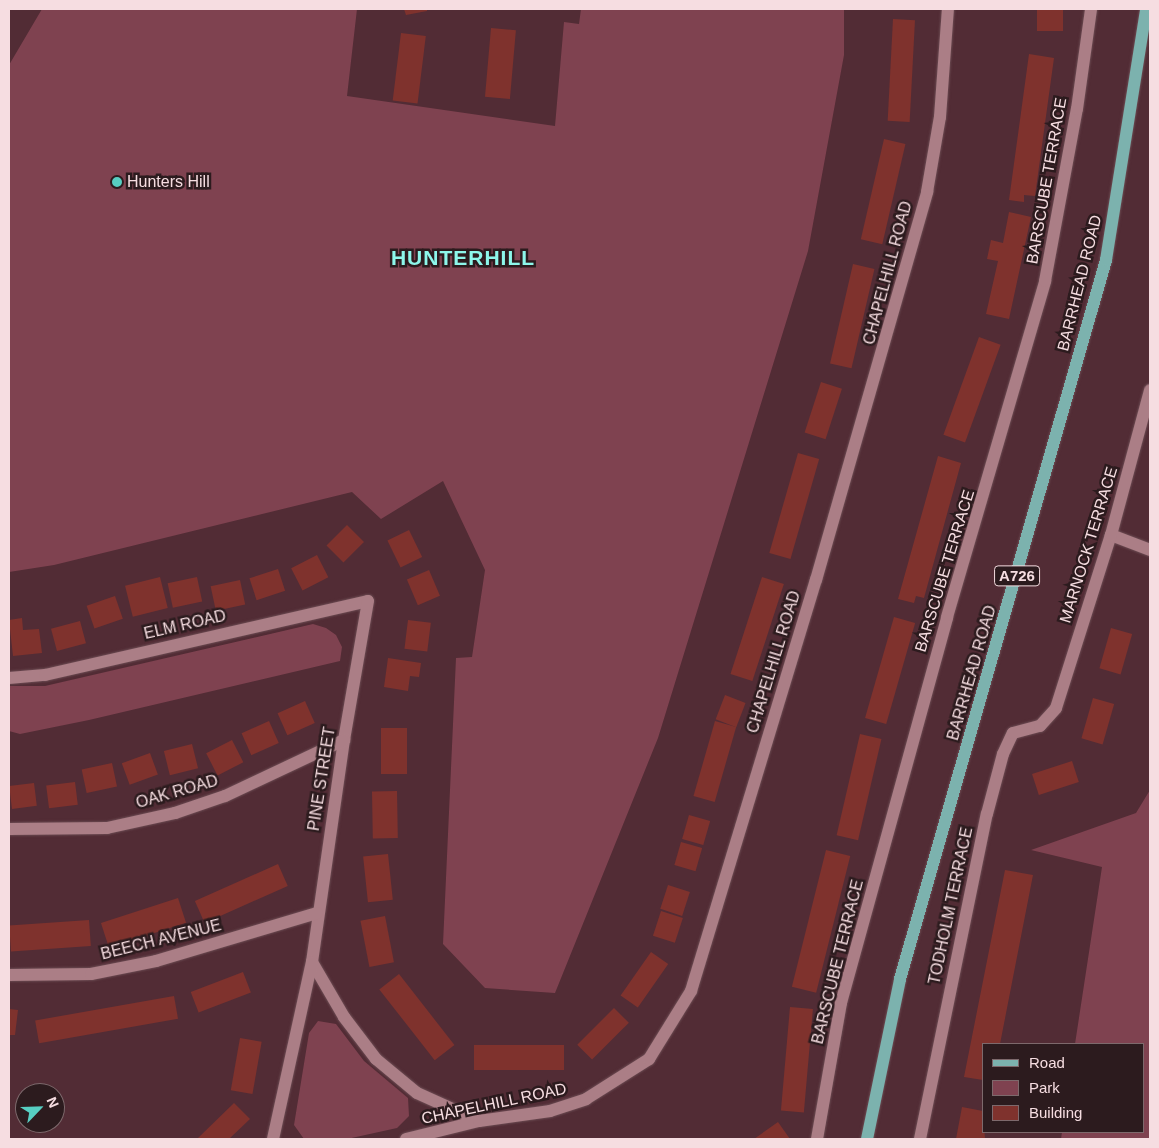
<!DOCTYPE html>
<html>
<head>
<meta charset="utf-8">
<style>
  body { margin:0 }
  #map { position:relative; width:1159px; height:1148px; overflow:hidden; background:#522c35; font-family:Arial,sans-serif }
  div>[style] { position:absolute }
  .green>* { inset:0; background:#7f4250 }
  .building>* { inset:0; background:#7f322d; transform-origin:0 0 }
  .roads { filter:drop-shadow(0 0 1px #6c4c53) drop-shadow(0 0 1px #6c4c53) }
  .street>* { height:12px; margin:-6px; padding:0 6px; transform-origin:6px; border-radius:6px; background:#ab7e86 }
  .primary>* { height:12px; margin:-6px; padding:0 6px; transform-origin:6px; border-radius:6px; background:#7cb2ae }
  .dots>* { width:14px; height:14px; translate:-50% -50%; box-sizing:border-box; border:2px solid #2c1b1e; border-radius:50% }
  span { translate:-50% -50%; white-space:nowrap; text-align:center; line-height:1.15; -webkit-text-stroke:5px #2c1b1e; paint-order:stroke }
  .shield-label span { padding:1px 4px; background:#2c1b1e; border:1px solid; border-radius:4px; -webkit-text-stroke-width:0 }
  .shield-label { font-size:15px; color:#f6dde1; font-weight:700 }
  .street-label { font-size:16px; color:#f6dde1 }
  .poi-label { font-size:16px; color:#f6dde1 }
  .left { translate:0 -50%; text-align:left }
  .district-label { font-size:21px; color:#8df6ea; font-weight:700; letter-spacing:1px }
  .frame { position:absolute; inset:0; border:10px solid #f6dde1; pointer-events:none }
  .legend { position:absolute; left:982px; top:1043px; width:162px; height:90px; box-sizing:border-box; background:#2c1b1e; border:1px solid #7d696c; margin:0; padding:6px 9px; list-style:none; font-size:15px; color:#f6dde1 }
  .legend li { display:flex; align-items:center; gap:10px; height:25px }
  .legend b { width:25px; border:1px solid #7d696c }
  .north { position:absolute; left:15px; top:1083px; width:50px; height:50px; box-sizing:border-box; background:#2c1b1e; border:1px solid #7d696c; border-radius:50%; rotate:66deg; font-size:14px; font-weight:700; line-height:20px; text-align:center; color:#f6dde1 }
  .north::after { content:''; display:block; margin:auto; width:18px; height:22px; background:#57cec2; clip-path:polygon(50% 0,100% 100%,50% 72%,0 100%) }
</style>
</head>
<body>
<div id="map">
  <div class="green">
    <div style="clip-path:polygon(42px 9px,357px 9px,347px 96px,555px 126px,564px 22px,579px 24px,581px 9px,844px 9px,844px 55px,808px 251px,658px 738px,555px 993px,485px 988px,443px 944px,456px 658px,472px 657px,485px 570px,443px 481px,381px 519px,352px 492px,54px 565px,9px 572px,9px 65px)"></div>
    <div style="clip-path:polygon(313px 624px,326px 628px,336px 635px,342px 647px,340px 661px,89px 720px,20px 734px,9px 731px,9px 686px,45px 686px)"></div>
    <div style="clip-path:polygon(1150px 790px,1150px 1139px,1061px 1139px,1062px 1132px,1143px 1132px,1143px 1044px,1075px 1044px,1102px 867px,1031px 850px,1136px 813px)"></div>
    <div style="clip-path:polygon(318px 1021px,336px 1024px,364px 1061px,408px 1098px,409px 1116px,397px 1128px,347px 1139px,304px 1139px,294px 1125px,309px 1033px)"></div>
  </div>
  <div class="building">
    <div style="clip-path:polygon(404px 9px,427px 9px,427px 11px,406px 15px)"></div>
    <div style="left:1037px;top:9px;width:26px;height:22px"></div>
    <div style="left:893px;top:19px;width:22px;height:102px;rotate:3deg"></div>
    <div style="left:491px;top:28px;width:25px;height:69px;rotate:5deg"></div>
    <div style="left:401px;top:33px;width:25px;height:68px;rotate:7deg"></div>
    <div style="clip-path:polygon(1029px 54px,1054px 58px,1035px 196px,1024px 195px,1024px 202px,1009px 200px)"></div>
    <div style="left:884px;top:139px;width:22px;height:103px;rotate:13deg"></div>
    <div style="clip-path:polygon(1009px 212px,1031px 217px,1009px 319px,986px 314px,998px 261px,987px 259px,991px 240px,1003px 243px)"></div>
    <div style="left:853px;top:264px;width:22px;height:102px;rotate:13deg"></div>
    <div style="left:979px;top:337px;width:23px;height:104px;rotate:20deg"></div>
    <div style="left:821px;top:382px;width:22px;height:53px;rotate:18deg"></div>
    <div style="left:798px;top:453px;width:22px;height:104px;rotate:16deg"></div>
    <div style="clip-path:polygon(938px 456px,961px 463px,924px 598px,916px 596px,914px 603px,898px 599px)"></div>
    <div style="left:347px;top:525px;width:24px;height:29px;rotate:45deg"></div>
    <div style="left:409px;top:530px;width:30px;height:24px;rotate:64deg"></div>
    <div style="left:317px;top:555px;width:25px;height:29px;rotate:63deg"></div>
    <div style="left:278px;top:569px;width:23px;height:30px;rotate:72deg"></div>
    <div style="left:429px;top:570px;width:28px;height:24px;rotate:67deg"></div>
    <div style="left:160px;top:577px;width:32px;height:36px;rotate:76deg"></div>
    <div style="left:197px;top:577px;width:25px;height:30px;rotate:78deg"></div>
    <div style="left:762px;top:577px;width:23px;height:102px;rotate:18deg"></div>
    <div style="left:240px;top:580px;width:25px;height:30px;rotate:78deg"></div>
    <div style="left:115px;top:596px;width:24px;height:30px;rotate:71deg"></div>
    <div style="left:894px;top:617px;width:22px;height:105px;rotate:16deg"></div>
    <div style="clip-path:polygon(22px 618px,23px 630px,39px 629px,42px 653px,13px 656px,9px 620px)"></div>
    <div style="left:408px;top:620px;width:23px;height:29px;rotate:7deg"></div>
    <div style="left:80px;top:621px;width:23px;height:30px;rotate:75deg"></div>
    <div style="left:1111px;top:628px;width:22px;height:42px;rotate:16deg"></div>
    <div style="clip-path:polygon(388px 658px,421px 663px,419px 677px,410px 676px,408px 691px,384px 687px)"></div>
    <div style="left:725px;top:695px;width:22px;height:26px;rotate:21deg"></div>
    <div style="left:1093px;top:698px;width:22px;height:42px;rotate:16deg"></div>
    <div style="left:305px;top:701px;width:24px;height:30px;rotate:66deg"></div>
    <div style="left:269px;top:721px;width:24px;height:30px;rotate:66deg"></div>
    <div style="left:715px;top:721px;width:22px;height:78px;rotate:16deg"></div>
    <div style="left:381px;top:728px;width:26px;height:46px"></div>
    <div style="left:860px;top:734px;width:22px;height:104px;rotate:13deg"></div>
    <div style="left:232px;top:740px;width:25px;height:29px;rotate:63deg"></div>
    <div style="left:192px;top:744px;width:25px;height:29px;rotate:76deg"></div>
    <div style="left:150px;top:753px;width:23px;height:30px;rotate:70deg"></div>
    <div style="left:1072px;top:761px;width:22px;height:42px;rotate:72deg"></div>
    <div style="left:112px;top:763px;width:24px;height:31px;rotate:78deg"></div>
    <div style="left:75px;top:782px;width:23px;height:29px;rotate:83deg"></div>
    <div style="left:34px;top:783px;width:23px;height:25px;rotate:83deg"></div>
    <div style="left:397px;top:791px;width:47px;height:25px;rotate:89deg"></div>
    <div style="left:689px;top:815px;width:22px;height:25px;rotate:16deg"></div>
    <div style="left:681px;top:842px;width:22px;height:24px;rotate:16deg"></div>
    <div style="left:826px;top:850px;width:25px;height:141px;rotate:14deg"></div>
    <div style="left:388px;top:854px;width:46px;height:25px;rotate:84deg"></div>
    <div style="left:278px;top:864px;width:24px;height:91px;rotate:66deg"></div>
    <div style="clip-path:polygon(1005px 870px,1033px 875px,1000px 1044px,983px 1044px,983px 1080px,964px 1077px)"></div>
    <div style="left:668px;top:885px;width:23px;height:25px;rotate:18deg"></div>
    <div style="left:178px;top:898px;width:26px;height:81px;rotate:72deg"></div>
    <div style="left:661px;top:911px;width:23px;height:26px;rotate:18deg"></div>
    <div style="left:385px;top:916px;width:47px;height:25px;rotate:79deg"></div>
    <div style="left:89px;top:920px;width:26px;height:80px;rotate:86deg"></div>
    <div style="left:651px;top:952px;width:21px;height:53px;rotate:35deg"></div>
    <div style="left:243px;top:972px;width:22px;height:56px;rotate:69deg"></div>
    <div style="left:399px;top:974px;width:90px;height:25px;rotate:52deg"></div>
    <div style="left:174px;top:996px;width:23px;height:141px;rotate:80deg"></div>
    <div style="left:790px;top:1007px;width:23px;height:104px;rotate:5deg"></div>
    <div style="left:614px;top:1008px;width:21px;height:52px;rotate:45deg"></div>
    <div style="clip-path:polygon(9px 1009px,18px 1010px,15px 1035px,9px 1035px)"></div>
    <div style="left:240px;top:1038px;width:22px;height:53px;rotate:10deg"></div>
    <div style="left:564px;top:1045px;width:25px;height:90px;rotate:90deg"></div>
    <div style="clip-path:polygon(234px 1103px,250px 1119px,229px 1139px,197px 1139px)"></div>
    <div style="clip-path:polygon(962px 1107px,983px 1111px,985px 1139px,956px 1139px)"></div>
    <div style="clip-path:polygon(778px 1122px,790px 1139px,754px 1139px)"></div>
  </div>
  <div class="roads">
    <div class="street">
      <div style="left:1111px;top:535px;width:42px;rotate:21deg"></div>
      <div style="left:9px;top:678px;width:36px;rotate:-5deg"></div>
      <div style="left:45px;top:675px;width:331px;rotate:-12.9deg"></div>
      <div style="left:368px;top:601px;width:141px;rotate:99.8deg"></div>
      <div style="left:344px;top:740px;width:224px;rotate:98.2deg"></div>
      <div style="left:312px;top:962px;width:64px;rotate:59.8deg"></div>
      <div style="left:344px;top:1017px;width:53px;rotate:52.7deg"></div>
      <div style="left:376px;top:1059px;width:53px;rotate:39.7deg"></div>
      <div style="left:417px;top:1093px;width:68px;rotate:24.3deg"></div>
      <div style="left:9px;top:829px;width:98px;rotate:-0.6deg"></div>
      <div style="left:107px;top:828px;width:70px;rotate:-12.4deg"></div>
      <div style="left:175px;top:813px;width:53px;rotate:-18.8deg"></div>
      <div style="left:225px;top:796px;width:132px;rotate:-25.2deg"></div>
      <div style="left:9px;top:975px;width:82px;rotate:-0.7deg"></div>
      <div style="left:91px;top:974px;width:66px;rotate:-11.3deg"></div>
      <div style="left:156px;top:961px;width:168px;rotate:-16.6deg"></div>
      <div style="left:273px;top:1139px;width:181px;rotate:-77.6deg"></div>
      <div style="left:406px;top:1139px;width:75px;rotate:-13.9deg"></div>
      <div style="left:479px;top:1121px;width:72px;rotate:-8deg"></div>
      <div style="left:550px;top:1111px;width:38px;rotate:-18deg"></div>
      <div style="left:586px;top:1099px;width:75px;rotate:-32.4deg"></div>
      <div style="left:649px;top:1059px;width:80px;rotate:-58.3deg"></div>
      <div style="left:691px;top:991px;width:430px;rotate:-73.1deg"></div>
      <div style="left:816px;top:580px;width:404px;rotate:-74deg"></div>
      <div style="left:927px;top:192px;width:76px;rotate:-80.2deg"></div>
      <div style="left:940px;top:117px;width:108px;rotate:-85.8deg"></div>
      <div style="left:817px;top:1139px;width:138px;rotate:-80deg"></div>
      <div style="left:841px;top:1003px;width:400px;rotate:-74.6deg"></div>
      <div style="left:947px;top:617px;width:350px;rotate:-73.7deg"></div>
      <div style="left:1045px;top:281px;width:175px;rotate:-79.5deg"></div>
      <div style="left:1077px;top:109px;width:101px;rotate:-82deg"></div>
      <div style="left:920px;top:1139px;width:332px;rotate:-78.4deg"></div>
      <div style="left:987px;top:814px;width:62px;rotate:-75.1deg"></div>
      <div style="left:1003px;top:754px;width:23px;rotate:-65deg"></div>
      <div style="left:1013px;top:733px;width:28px;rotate:-15deg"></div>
      <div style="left:1040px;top:726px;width:24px;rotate:-48deg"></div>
      <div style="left:1056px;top:708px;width:182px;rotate:-72.4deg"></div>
      <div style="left:1111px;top:535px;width:150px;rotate:-74.9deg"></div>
    </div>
    <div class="primary">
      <div style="left:867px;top:1139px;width:163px;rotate:-78.3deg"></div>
      <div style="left:900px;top:979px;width:748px;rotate:-74.01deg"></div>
      <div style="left:1106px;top:260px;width:254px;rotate:-80.9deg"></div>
    </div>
  </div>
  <div class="dots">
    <div style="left:117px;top:182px;background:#57cec2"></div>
  </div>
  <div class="shield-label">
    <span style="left:1017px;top:576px">A726</span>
  </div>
  <div class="street-label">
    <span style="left:1047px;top:181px;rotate:-80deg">BARSCUBE TERRACE</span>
    <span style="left:888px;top:273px;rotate:-75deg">CHAPELHILL ROAD</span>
    <span style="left:1080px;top:283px;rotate:-76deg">BARRHEAD ROAD</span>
    <span style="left:1089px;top:545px;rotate:-73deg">MARNOCK TERRACE</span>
    <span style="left:945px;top:571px;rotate:-73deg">BARSCUBE TERRACE</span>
    <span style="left:185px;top:625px;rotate:-13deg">ELM ROAD</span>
    <span style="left:774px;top:662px;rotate:-73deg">CHAPELHILL ROAD</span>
    <span style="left:972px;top:673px;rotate:-74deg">BARRHEAD ROAD</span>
    <span style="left:322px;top:779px;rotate:-81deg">PINE STREET</span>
    <span style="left:177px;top:792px;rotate:-16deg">OAK ROAD</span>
    <span style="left:951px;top:906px;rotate:-78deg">TODHOLM TERRACE</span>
    <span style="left:161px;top:940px;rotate:-14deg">BEECH AVENUE</span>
    <span style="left:838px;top:962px;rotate:-76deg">BARSCUBE TERRACE</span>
    <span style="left:494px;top:1104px;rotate:-12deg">CHAPELHILL ROAD</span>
  </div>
  <div class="poi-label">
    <span class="left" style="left:127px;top:182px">Hunters Hill</span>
  </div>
  <div class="district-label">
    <span style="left:463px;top:258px">HUNTERHILL</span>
  </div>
  <div class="frame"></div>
  <ul class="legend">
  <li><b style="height:6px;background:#7cb2ae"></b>Road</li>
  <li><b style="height:14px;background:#7f4250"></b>Park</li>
  <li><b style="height:14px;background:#7f322d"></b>Building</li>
  </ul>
  <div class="north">N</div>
</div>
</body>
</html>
